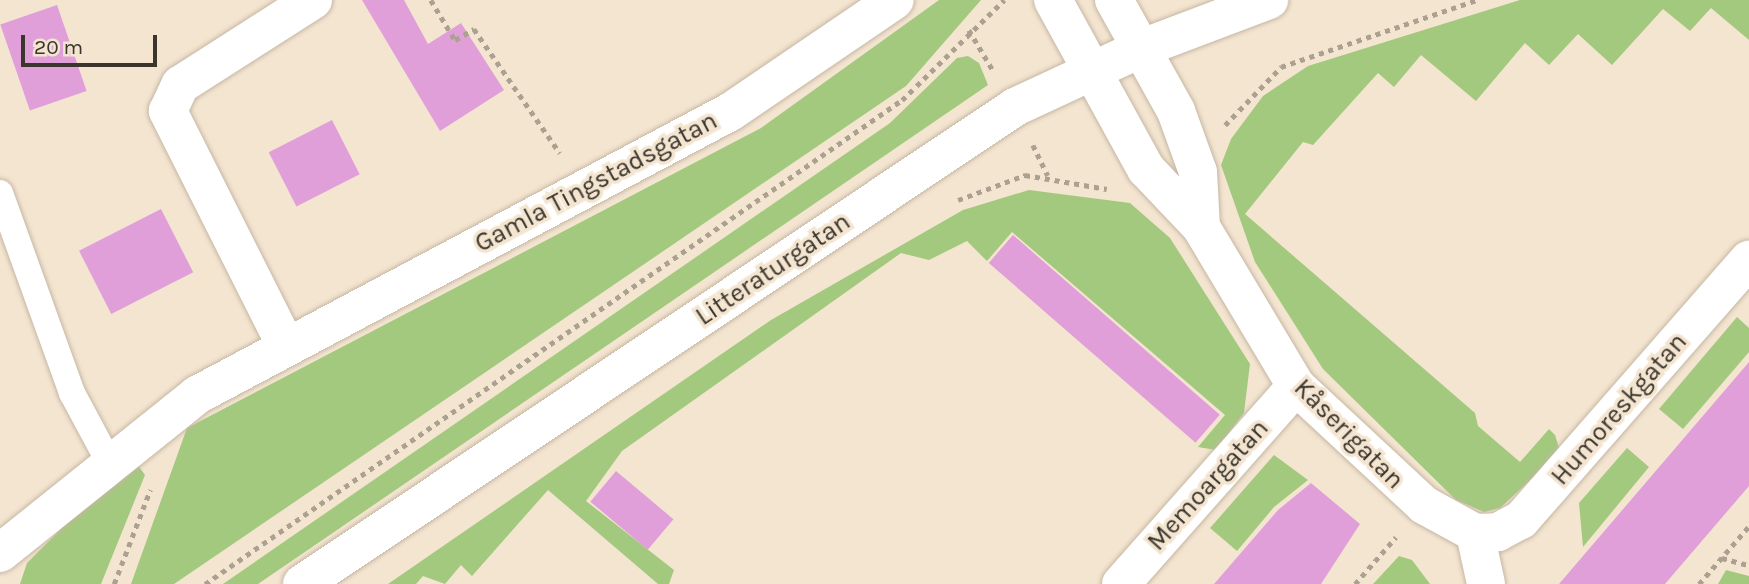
<!DOCTYPE html>
<html>
<head>
<meta charset="utf-8">
<style>
  body { margin:0 }
  #map { position:relative; width:1749px; height:584px; overflow:hidden; background:#f4e5d1; font-family:Karla,sans-serif }
  div>[style] { position:absolute }
  .green>* { inset:0; background:#a3c97e }
  .building>* { inset:0; background:#e19fda; transform-origin:0 0 }
  .path>* { height:4.5px; margin-top:-2.25px; transform-origin:0; background:repeating-linear-gradient(90deg,#aca091 0 5px,transparent 0 10px) }
  .roads { filter:drop-shadow(0 0 2px #c5b7a3) drop-shadow(0 0 2px #c5b7a3) }
  .service>* { height:26px; margin:-13px; padding:0 13px; transform-origin:13px; border-radius:13px; background:#fff }
  .minor>* { height:38px; margin:-19px; padding:0 19px; transform-origin:19px; border-radius:19px; background:#fff }
  .tertiary>* { height:38px; margin:-19px; padding:0 19px; transform-origin:19px; border-radius:19px; background:#fff }
  span { translate:-50% -50%; white-space:nowrap; text-align:center; line-height:1.15; -webkit-text-stroke:7px #f4e5d1; paint-order:stroke }
  .street-label { font-size:26px; color:#3a352d }
  .scale { position:absolute; left:21px; top:35px; width:136px; height:32px; box-sizing:border-box; border:4px solid #3a352d; border-top:0; padding-left:9px; font-size:21px; line-height:24px; white-space:nowrap; color:#3a352d; -webkit-text-stroke:5px #f4e5d1; paint-order:stroke }
</style>
</head>
<body>
<div id="map">
  <div class="green">
    <div style="clip-path:polygon(939px 0,981px 0,906px 86px,174px 584px,131px 584px,187px 428px,761px 128px)"></div>
    <div style="clip-path:polygon(1520px 0,1749px 0,1749px 40px,1711px 8px,1690px 31px,1663px 9px,1612px 65px,1578px 34px,1549px 65px,1525px 43px,1476px 101px,1421px 55px,1394px 87px,1378px 73px,1313px 145px,1303px 142px,1245px 214px,1475px 413px,1478px 426px,1520px 462px,1549px 429px,1555px 435px,1559px 448px,1540px 471px,1500px 508px,1484px 512px,1456px 500px,1323px 369px,1255px 262px,1221px 165px,1231px 139px,1263px 96px,1308px 66px)"></div>
    <div style="clip-path:polygon(968px 56px,979px 63px,988px 85px,258px 584px,223px 584px,890px 123px,957px 58px)"></div>
    <div style="clip-path:polygon(1029px 190px,1130px 203px,1170px 238px,1250px 364px,1244px 413px,1216px 450px,1198px 447px,1225px 415px,1012px 232px,987px 261px,967px 241px,929px 260px,901px 253px,622px 451px,586px 501px,674px 570px,669px 584px,658px 584px,548px 490px,472px 576px,461px 565px,445px 584px,423px 576px,416px 584px,388px 584px,771px 320px,963px 210px)"></div>
    <div style="clip-path:polygon(1737px 317px,1749px 328px,1749px 352px,1683px 429px,1659px 409px)"></div>
    <div style="clip-path:polygon(1627px 448px,1649px 467px,1583px 547px,1579px 503px)"></div>
    <div style="clip-path:polygon(1274px 455px,1308px 480px,1274px 507px,1237px 551px,1210px 528px)"></div>
    <div style="clip-path:polygon(137px 464px,145px 475px,101px 584px,20px 584px,27px 563px,112px 478px)"></div>
    <div style="clip-path:polygon(1399px 556px,1412px 560px,1430px 584px,1373px 584px)"></div>
    <div style="clip-path:polygon(1726px 570px,1749px 576px,1749px 584px,1718px 584px)"></div>
  </div>
  <div class="building">
    <div style="clip-path:polygon(362px 0,404px 0,428px 44px,461px 23px,504px 90px,440px 131px)"></div>
    <div style="left:57px;top:5px;width:91px;height:60px;rotate:71deg"></div>
    <div style="left:332px;top:120px;width:61px;height:71px;rotate:63deg"></div>
    <div style="left:161px;top:209px;width:71px;height:92px;rotate:63deg"></div>
    <div style="left:1013px;top:235px;width:274px;height:37px;rotate:41deg"></div>
    <div style="clip-path:polygon(1749px 362px,1749px 486px,1665px 584px,1559px 584px)"></div>
    <div style="left:616px;top:471px;width:75px;height:40px;rotate:40deg"></div>
    <div style="clip-path:polygon(1311px 483px,1360px 524px,1321px 584px,1214px 584px,1278px 510px)"></div>
  </div>
  <div class="path">
    <div style="left:431px;top:0;width:47px;rotate:59deg"></div>
    <div style="left:455px;top:40px;width:22px;rotate:-30deg"></div>
    <div style="left:474px;top:29px;width:151px;rotate:55.3deg"></div>
    <div style="left:969px;top:30px;width:49px;rotate:59.2deg"></div>
    <div style="left:1225px;top:125px;width:81px;rotate:-46deg"></div>
    <div style="left:1281px;top:67px;width:207px;rotate:-18.9deg"></div>
    <div style="left:1033px;top:145px;width:34px;rotate:64deg"></div>
    <div style="left:958px;top:200px;width:72px;rotate:-20.5deg"></div>
    <div style="left:1025px;top:175px;width:83px;rotate:9.7deg"></div>
    <div style="left:1722px;top:558px;width:28px;rotate:15deg"></div>
    <div style="left:114px;top:584px;width:101px;rotate:-69deg"></div>
    <div style="left:205px;top:584px;width:849px;rotate:-34.78deg"></div>
    <div style="left:902px;top:100px;width:143px;rotate:-44.4deg"></div>
    <div style="left:1355px;top:584px;width:62px;rotate:-48.9deg"></div>
    <div style="left:1699px;top:584px;width:77px;rotate:-49.2deg"></div>
  </div>
  <div class="roads">
    <div class="service">
      <div style="left:0;top:193px;width:213px;rotate:70.2deg"></div>
      <div style="left:72px;top:393px;width:78px;rotate:61.8deg"></div>
    </div>
    <div class="minor">
      <div style="left:1053px;top:0;width:193px;rotate:61.2deg"></div>
      <div style="left:1146px;top:169px;width:80px;rotate:46.5deg"></div>
      <div style="left:1201px;top:227px;width:185px;rotate:59.1deg"></div>
      <div style="left:1296px;top:386px;width:175px;rotate:42.9deg"></div>
      <div style="left:1424px;top:505px;width:58px;rotate:28.8deg"></div>
      <div style="left:1475px;top:533px;width:52px;rotate:77.8deg"></div>
      <div style="left:1114px;top:0;width:127px;rotate:60.8deg"></div>
      <div style="left:1176px;top:111px;width:65px;rotate:70.2deg"></div>
      <div style="left:1198px;top:172px;width:55px;rotate:86.9deg"></div>
      <div style="left:285px;top:344px;width:261px;rotate:-116.7deg"></div>
      <div style="left:168px;top:111px;width:29px;rotate:-65deg"></div>
      <div style="left:180px;top:85px;width:158px;rotate:-32.6deg"></div>
      <div style="left:1475px;top:533px;width:23px;rotate:-2deg"></div>
      <div style="left:1498px;top:532px;width:26px;rotate:-28deg"></div>
      <div style="left:1521px;top:520px;width:346px;rotate:-48.8deg"></div>
      <div style="left:0;top:553px;width:253px;rotate:-38.7deg"></div>
      <div style="left:197px;top:395px;width:603px;rotate:-27.97deg"></div>
      <div style="left:730px;top:112px;width:199px;rotate:-34.2deg"></div>
      <div style="left:1121px;top:584px;width:264px;rotate:-48.5deg"></div>
    </div>
    <div class="tertiary">
      <div style="left:302px;top:584px;width:858px;rotate:-33.78deg"></div>
      <div style="left:1015px;top:107px;width:140px;rotate:-24.9deg"></div>
      <div style="left:1142px;top:48px;width:136px;rotate:-20.7deg"></div>
    </div>
  </div>
  <div class="street-label">
    <span style="left:596px;top:182px;rotate:-28deg">Gamla Tingstadsgatan</span>
    <span style="left:773px;top:269px;rotate:-34deg">Litteraturgatan</span>
    <span style="left:1619px;top:409px;rotate:-49deg">Humoreskgatan</span>
    <span style="left:1349px;top:434px;rotate:45deg">Kåserigatan</span>
    <span style="left:1208px;top:485px;rotate:-48deg">Memoargatan</span>
  </div>
  <div class="scale">20 m</div>
</div>
</body>
</html>
